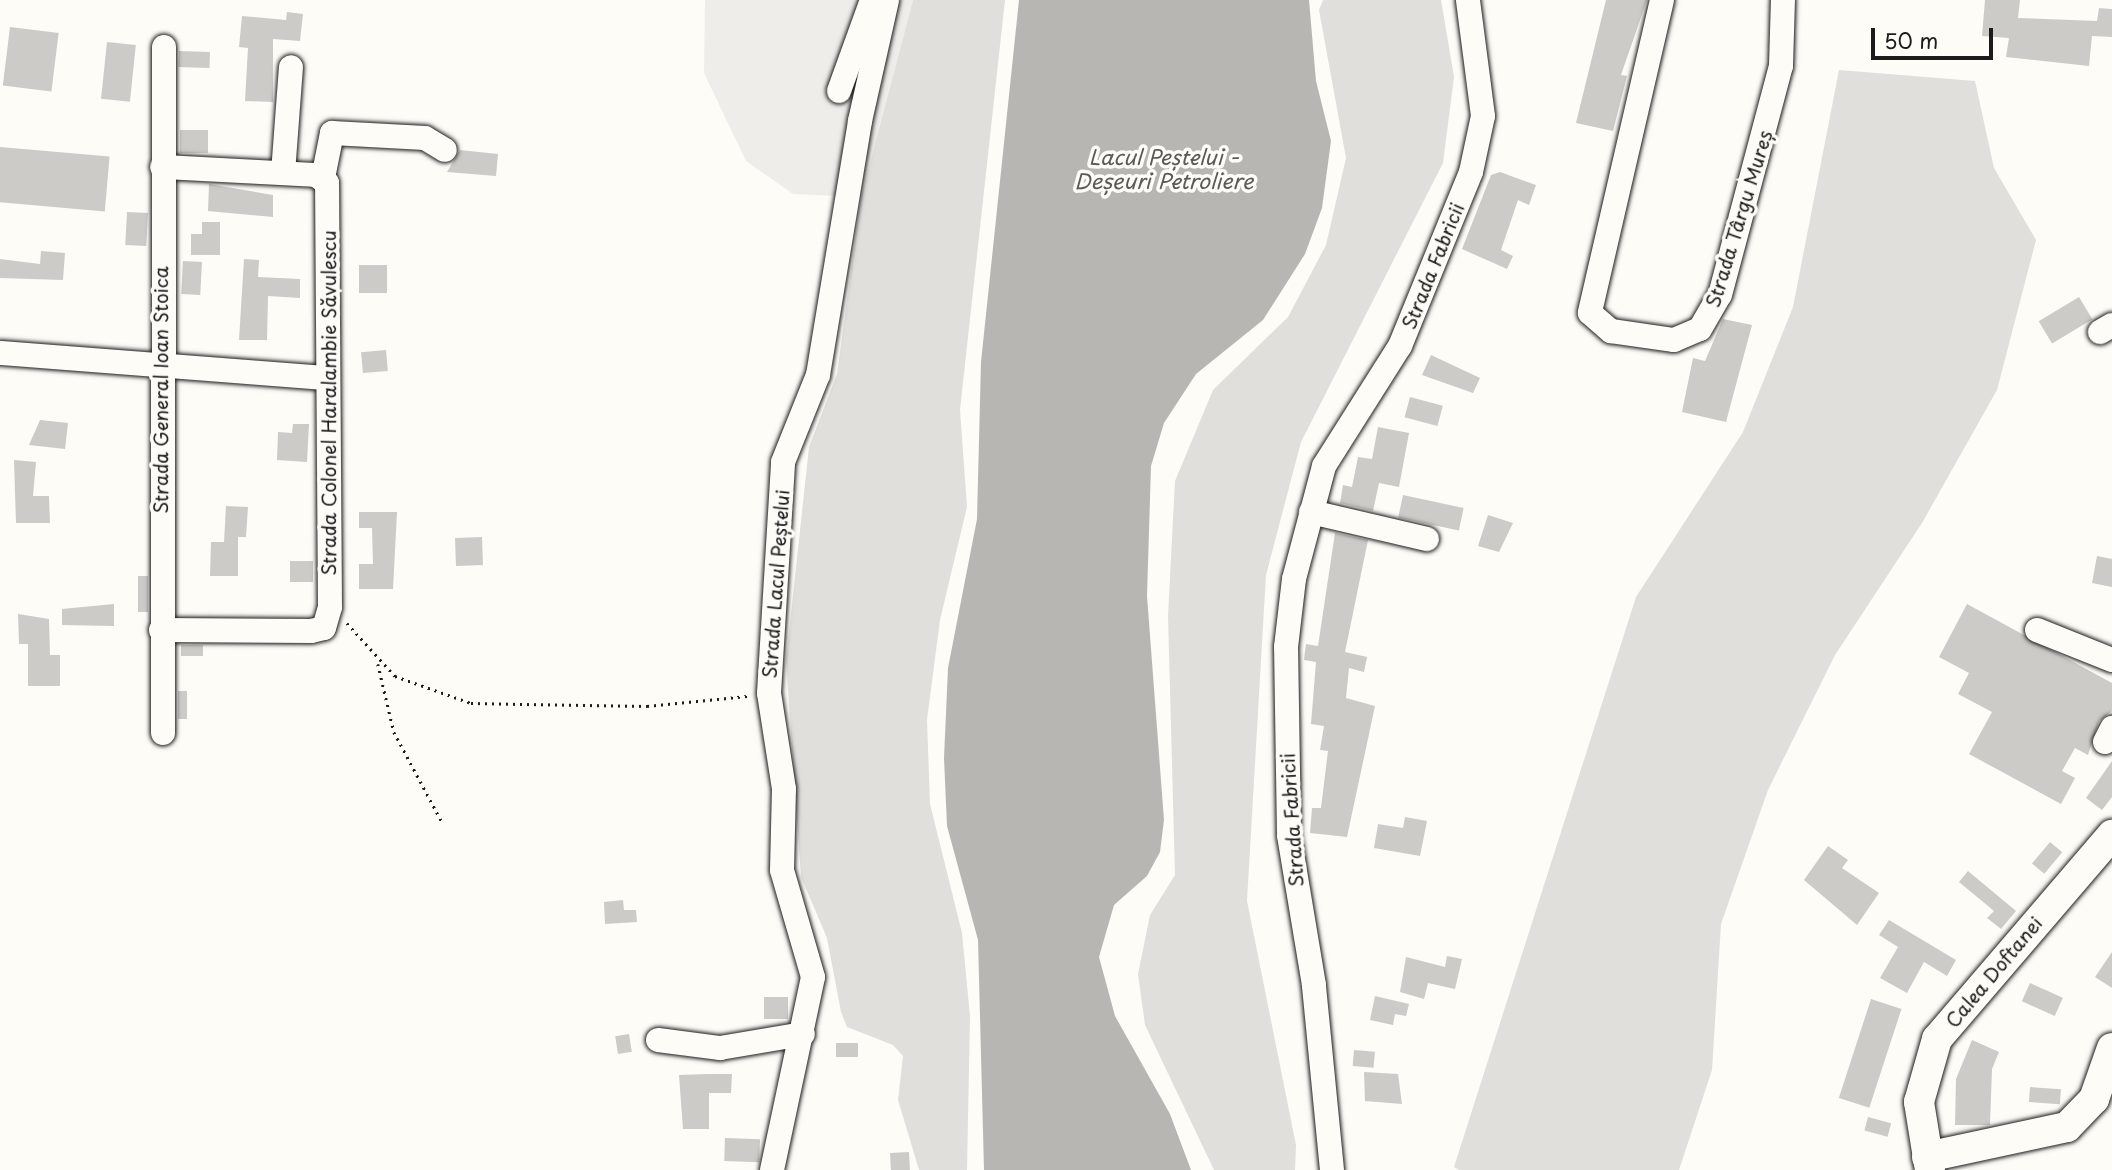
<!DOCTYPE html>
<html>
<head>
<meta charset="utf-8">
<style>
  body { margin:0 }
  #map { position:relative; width:2112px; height:1170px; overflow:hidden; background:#fdfcf7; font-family:"Playpen Sans",sans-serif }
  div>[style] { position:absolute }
  .built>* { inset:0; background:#eeede9 }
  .green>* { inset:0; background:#e0dfdb }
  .water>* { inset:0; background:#b7b6b2 }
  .building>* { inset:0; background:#cccbc8; transform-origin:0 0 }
  .path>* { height:2.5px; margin-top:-1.25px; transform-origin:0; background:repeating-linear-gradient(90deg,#1c1c1c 0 2px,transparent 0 7px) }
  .roads { filter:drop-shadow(0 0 2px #1c1c1c) drop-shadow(0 0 2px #1c1c1c) }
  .minor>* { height:24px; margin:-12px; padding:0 12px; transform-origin:12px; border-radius:12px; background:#fdfcf7 }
  .major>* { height:30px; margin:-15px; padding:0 15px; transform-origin:15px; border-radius:15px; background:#fdfcf7 }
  span { translate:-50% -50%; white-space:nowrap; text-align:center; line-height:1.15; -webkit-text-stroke:7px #fdfcf7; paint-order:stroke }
  .street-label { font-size:19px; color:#1c1c1c }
  .water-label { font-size:21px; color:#5a5a58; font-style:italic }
  .scale { position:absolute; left:1871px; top:28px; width:122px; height:32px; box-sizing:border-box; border:4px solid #1c1c1c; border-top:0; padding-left:9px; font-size:21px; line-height:24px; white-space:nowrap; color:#1c1c1c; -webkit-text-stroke:5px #fdfcf7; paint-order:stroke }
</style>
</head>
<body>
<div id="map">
  <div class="built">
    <div style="clip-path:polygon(705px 0,913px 0,861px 197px,793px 194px,746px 161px,704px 73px)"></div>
  </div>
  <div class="green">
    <div style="clip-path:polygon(913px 0,1005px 0,960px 410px,967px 507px,940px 620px,927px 720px,930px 804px,962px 933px,970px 1016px,967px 1170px,919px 1170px,898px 1100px,903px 1056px,893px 1045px,847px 1027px,841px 1012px,827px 938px,801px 877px,786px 660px,809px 447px,837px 374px,861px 197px)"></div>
    <div style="clip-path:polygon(1323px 0,1441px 0,1454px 77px,1443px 163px,1301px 442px,1266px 575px,1247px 901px,1296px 1145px,1295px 1170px,1214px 1170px,1145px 1025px,1138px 974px,1150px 915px,1175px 875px,1168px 616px,1175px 481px,1213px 390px,1288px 317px,1326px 245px,1346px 158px,1319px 10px)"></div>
    <div style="clip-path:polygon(1839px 70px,1975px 81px,1994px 168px,2036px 240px,1997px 390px,1922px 523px,1835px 655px,1768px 790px,1721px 924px,1712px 1070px,1679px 1170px,1459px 1170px,1454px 1167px,1636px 597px,1743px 432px,1793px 307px)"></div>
  </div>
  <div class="water">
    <div style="clip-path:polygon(1019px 0,1309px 0,1316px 81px,1331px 141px,1322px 208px,1305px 254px,1263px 320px,1196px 374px,1164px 423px,1151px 466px,1147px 596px,1164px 820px,1160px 852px,1147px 876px,1114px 905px,1099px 957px,1115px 1016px,1170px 1114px,1191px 1170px,984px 1170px,978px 940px,947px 826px,944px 758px,948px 668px,977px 519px,981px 362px)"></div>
  </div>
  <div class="building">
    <div style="clip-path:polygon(1606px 0,1647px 0,1621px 75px,1627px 76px,1613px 131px,1576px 123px)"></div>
    <div style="clip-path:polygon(1985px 0,2020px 0,2018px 18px,2097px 21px,2099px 8px,2112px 9px,2112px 37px,2092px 36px,2089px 66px,2006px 57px,2009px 38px,1982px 36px)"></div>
    <div style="clip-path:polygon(287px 12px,303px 14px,300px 41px,273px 39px,273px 102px,245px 101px,248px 48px,239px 47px,242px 16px,286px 20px)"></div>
    <div style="left:10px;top:27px;width:49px;height:59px;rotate:7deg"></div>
    <div style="left:107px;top:42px;width:29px;height:57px;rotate:6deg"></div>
    <div style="left:179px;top:51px;width:31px;height:16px;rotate:2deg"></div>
    <div style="left:180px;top:130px;width:28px;height:23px"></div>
    <div style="left:0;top:147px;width:110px;height:55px;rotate:5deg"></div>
    <div style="clip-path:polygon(460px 150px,498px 154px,496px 176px,447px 172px)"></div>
    <div style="clip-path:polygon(1500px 172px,1536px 185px,1529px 205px,1518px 200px,1501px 250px,1513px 256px,1507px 269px,1462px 249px,1491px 175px)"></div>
    <div style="clip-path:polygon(209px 184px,273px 195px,273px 217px,208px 211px)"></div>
    <div style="left:127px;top:212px;width:21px;height:33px;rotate:3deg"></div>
    <div style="clip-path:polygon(202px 222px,220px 222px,220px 255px,191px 255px,191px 234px,202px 234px)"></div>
    <div style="clip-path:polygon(41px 251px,65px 253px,63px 280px,0 278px,0 259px,40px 264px)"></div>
    <div style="clip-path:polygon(244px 259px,259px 260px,258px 277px,300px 279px,300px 298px,268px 296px,267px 340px,239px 340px)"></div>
    <div style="left:183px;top:261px;width:19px;height:33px;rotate:3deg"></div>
    <div style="left:359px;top:265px;width:28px;height:28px"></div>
    <div style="left:2079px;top:297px;width:26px;height:47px;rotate:59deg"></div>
    <div style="clip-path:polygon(1723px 319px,1752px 325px,1726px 422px,1682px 412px,1693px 358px,1705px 361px)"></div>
    <div style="left:386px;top:350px;width:21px;height:25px;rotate:85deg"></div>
    <div style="clip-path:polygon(1431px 355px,1480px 378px,1473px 393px,1422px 375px)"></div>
    <div style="left:1410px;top:397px;width:34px;height:21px;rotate:15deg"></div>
    <div style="clip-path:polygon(40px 420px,68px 423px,65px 449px,29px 445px)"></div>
    <div style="clip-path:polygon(293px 424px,309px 424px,307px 462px,277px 460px,278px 432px,292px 433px)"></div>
    <div style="clip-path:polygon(1378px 427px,1409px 433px,1399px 487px,1379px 483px,1373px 511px,1340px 503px,1343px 485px,1352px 487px,1358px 457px,1372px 459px)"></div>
    <div style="clip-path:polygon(14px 460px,36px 462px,33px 496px,49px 496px,50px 523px,16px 523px)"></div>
    <div style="left:1403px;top:495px;width:62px;height:23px;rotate:12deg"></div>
    <div style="clip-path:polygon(226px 506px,248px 507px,246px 537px,238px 537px,238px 576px,210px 576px,211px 542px,224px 542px)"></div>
    <div style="clip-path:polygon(359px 512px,397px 512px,393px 589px,359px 589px,359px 564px,373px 564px,372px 528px,359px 528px)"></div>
    <div style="clip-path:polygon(1488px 515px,1513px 523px,1499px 552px,1478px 546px)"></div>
    <div style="clip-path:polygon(1335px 533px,1368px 540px,1345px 652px,1367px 657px,1364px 672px,1349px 668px,1346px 698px,1375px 706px,1347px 837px,1310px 833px,1312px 808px,1321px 808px,1328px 751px,1320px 750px,1324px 726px,1311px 724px,1316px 662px,1304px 660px,1306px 644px,1318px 646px)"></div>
    <div style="left:482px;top:537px;width:28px;height:27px;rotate:88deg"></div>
    <div style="clip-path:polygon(2097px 556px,2112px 559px,2112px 587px,2092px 583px)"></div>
    <div style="left:290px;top:561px;width:23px;height:21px"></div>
    <div style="left:138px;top:576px;width:10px;height:36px"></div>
    <div style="clip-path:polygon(114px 604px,114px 626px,62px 625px,62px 609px)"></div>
    <div style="clip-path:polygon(1967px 604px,2112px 683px,2112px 711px,2099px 721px,2088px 755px,2075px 748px,2062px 771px,2075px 778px,2061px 804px,1969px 754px,1992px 712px,1958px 694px,1969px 673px,1939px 657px)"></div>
    <div style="clip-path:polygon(18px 614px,49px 619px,50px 655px,60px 655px,60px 686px,28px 686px,28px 644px,19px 644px)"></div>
    <div style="left:181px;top:645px;width:22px;height:11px"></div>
    <div style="left:178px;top:691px;width:9px;height:28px"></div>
    <div style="clip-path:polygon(2112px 761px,2112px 797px,2102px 810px,2086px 798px)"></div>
    <div style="clip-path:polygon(1405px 817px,1427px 821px,1420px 856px,1374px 848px,1378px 824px,1403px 828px)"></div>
    <div style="left:2050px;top:842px;width:16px;height:28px;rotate:40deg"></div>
    <div style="clip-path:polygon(1828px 846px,1848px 860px,1842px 868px,1879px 893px,1857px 925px,1804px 880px)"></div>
    <div style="clip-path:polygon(1968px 871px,2016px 911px,2001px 929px,1987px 918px,1994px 911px,1959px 882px)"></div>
    <div style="clip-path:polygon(623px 900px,624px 910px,636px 910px,637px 922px,605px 924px,604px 902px)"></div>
    <div style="clip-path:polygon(1889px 920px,1956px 960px,1947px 976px,1924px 962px,1907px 993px,1880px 978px,1898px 947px,1879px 935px)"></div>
    <div style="clip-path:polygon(2112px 952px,2112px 988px,2095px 977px)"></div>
    <div style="clip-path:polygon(1447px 956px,1462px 959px,1455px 989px,1428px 983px,1424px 999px,1400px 992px,1406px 957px,1445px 967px)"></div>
    <div style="left:2030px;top:983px;width:36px;height:20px;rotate:24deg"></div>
    <div style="clip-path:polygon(1375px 996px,1409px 1004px,1406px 1016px,1395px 1014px,1393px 1025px,1370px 1020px)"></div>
    <div style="left:788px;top:997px;width:22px;height:24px;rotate:90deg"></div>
    <div style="left:1871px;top:999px;width:32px;height:104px;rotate:18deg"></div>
    <div style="left:629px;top:1034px;width:18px;height:14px;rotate:81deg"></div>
    <div style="clip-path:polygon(1972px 1040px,1999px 1052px,1992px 1069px,1990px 1125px,1955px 1125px,1956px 1079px)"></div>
    <div style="left:836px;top:1043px;width:22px;height:14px"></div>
    <div style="left:1354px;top:1050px;width:21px;height:16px;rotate:5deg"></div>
    <div style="clip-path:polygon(1364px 1072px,1398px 1074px,1402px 1104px,1365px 1101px)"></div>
    <div style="clip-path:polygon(708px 1074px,732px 1074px,731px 1093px,709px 1093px,709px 1129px,683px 1129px,679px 1075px)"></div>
    <div style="left:2030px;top:1087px;width:31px;height:15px;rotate:4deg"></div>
    <div style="left:1868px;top:1117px;width:24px;height:14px;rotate:15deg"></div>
    <div style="left:725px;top:1138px;width:35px;height:23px;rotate:2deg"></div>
    <div style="left:909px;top:1152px;width:18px;height:19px;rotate:87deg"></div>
  </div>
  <div class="path">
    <div style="left:347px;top:623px;width:72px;rotate:47.8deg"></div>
    <div style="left:395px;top:676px;width:81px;rotate:19.6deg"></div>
    <div style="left:471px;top:703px;width:176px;rotate:1deg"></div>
    <div style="left:647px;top:706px;width:101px;rotate:-5.7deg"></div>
    <div style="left:378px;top:664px;width:70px;rotate:76.8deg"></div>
    <div style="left:394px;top:732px;width:102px;rotate:61.9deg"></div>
  </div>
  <div class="roads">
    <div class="minor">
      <div style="left:1662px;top:0;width:321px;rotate:103deg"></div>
      <div style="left:1590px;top:313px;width:28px;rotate:41deg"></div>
      <div style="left:1611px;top:331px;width:64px;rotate:8.1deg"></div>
      <div style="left:1674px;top:340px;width:28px;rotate:-23deg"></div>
      <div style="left:1700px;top:329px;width:39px;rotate:-60deg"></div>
      <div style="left:1720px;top:295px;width:237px;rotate:-75.1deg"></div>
      <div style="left:1781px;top:66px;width:66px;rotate:-88.3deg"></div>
      <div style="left:839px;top:91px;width:97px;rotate:-70.1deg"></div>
      <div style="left:283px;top:173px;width:106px;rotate:-85.7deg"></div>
      <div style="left:323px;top:178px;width:46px;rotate:-78.7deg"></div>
      <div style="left:332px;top:133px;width:93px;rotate:3.1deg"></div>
      <div style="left:425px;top:138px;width:23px;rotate:31deg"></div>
      <div style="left:2100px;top:332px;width:14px;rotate:-30deg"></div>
      <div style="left:0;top:353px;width:327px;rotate:4.4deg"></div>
      <div style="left:1311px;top:512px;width:119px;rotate:13.1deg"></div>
      <div style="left:161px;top:630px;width:150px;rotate:0.4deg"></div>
      <div style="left:311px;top:631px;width:13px;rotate:-13deg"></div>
      <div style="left:324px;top:628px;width:22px;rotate:-74deg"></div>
      <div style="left:330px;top:607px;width:424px;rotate:-90.4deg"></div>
      <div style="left:327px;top:183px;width:14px;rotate:-144deg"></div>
      <div style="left:316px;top:175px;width:154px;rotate:-177deg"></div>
      <div style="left:2037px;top:630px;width:81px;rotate:21.8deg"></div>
      <div style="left:163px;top:733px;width:686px;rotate:-89.92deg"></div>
      <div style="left:2105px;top:742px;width:16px;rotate:-63deg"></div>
      <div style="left:658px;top:1040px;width:63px;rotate:7.4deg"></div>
      <div style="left:720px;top:1048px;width:84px;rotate:-9.6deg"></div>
      <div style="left:772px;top:1170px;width:197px;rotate:-78deg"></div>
      <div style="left:813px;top:977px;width:111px;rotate:-106.2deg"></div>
      <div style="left:782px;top:870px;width:81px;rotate:-88.6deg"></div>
      <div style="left:784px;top:789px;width:97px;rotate:-98.9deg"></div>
      <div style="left:769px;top:693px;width:231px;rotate:-86.5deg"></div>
      <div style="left:783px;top:462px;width:94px;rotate:-68.1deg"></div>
      <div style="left:818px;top:375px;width:257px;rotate:-80.6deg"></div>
      <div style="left:860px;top:121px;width:124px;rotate:-77.4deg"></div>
      <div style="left:1332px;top:1170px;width:186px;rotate:-95.6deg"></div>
      <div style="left:1314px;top:985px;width:152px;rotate:-99.5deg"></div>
      <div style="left:1289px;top:835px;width:188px;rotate:-90.9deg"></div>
      <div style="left:1286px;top:647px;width:68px;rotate:-83.3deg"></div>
      <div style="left:1294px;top:579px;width:117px;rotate:-75.1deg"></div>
      <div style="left:1324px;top:466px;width:142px;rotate:-57.7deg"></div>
      <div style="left:1400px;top:346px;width:188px;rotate:-67.8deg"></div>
      <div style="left:1471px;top:172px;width:57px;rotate:-77.9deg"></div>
      <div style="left:1483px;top:116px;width:117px;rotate:-97.4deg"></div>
    </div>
    <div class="major">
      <div style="left:1927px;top:1157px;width:143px;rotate:-12.1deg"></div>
      <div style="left:2067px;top:1127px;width:39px;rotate:-46deg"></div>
      <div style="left:2094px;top:1099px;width:54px;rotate:-70.6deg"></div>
      <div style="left:1930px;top:1170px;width:69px;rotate:-99.2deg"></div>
      <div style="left:1919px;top:1102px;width:66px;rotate:-74.1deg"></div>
      <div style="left:1937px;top:1039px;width:269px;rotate:-49.4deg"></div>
    </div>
  </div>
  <div class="street-label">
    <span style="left:1739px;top:219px;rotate:-73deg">Strada Târgu Mureș</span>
    <span style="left:1433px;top:266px;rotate:-68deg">Strada Fabricii</span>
    <span style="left:161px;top:390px;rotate:-90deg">Strada General Ioan Stoica</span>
    <span style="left:329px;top:403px;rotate:-90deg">Strada Colonel Haralambie Săvulescu</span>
    <span style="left:776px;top:584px;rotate:-86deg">Strada Lacul Peștelui</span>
    <span style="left:1292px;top:820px;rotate:-94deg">Strada Fabricii</span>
    <span style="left:1994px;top:972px;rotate:-50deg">Calea Doftanei</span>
  </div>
  <div class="water-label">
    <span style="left:1164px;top:168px">Lacul Peștelui -<br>Deșeuri Petroliere</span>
  </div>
  <div class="scale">50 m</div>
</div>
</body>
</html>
